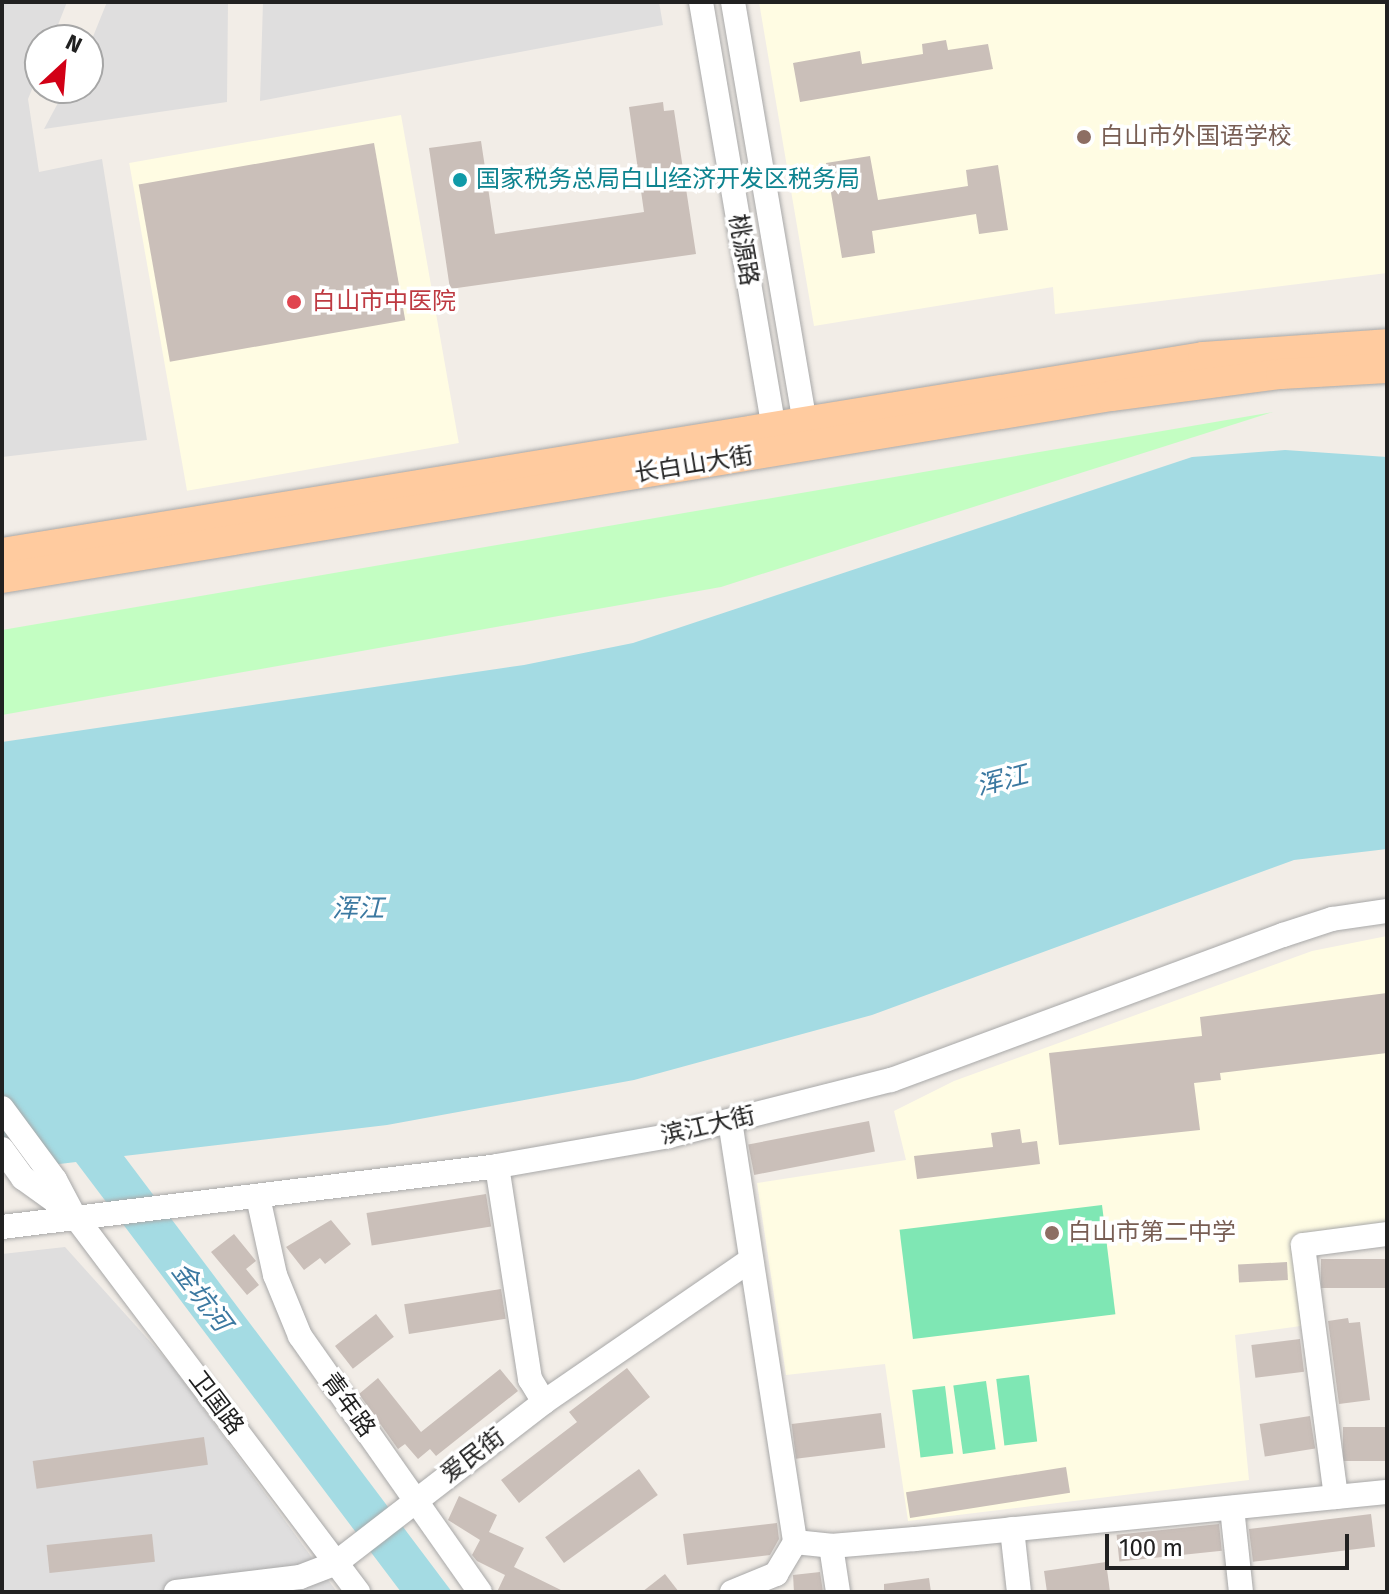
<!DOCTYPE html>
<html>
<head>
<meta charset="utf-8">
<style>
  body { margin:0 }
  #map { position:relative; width:1389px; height:1594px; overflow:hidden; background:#f2ede7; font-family:"Fira Sans","Noto Sans SC",sans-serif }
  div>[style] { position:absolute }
  .residential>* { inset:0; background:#dfdede }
  .education>* { inset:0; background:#fffce3; transform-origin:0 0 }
  .park>* { inset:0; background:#c3fec2 }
  .pitch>* { inset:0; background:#7fe7b4; transform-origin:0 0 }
  .water>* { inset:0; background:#a4dbe3 }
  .building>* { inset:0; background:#cabfb9; transform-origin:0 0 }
  .roads { filter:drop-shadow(0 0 2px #a8a8a8) drop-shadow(0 0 2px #a8a8a8) }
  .minor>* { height:24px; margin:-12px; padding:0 12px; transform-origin:12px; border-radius:12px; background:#fff }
  .major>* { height:30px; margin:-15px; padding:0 15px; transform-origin:15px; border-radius:15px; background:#ffcb9f }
  .dots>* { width:22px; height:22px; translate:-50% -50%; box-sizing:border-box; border:4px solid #fff; border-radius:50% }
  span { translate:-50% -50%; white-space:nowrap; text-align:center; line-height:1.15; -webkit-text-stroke:7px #fff; paint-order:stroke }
  .education-label { font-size:24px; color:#785e54 }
  .left { translate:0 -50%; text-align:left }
  .culture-label { font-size:24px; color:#0d838f }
  .street-label { font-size:24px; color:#212121 }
  .health-label { font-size:24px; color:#be3a42 }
  .water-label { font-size:26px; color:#3c79a1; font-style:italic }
  .frame { position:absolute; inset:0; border:4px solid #212121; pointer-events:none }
  .north { position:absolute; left:24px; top:24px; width:80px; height:80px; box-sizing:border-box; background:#fff; border:2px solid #a6a6a6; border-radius:50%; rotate:26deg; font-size:22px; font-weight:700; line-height:32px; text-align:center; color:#212121 }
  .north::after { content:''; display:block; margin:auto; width:28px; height:36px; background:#d20016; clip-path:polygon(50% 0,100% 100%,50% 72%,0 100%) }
  .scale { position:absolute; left:1105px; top:1534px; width:244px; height:36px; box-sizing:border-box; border:4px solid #212121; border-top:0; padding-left:10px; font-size:24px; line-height:28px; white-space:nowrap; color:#212121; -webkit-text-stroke:6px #fff; paint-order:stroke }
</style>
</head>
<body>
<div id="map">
  <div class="residential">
    <div style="clip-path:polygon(2px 2px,67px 2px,52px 40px,40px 40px,40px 70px,28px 99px,39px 172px,102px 159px,147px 440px,2px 457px)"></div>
    <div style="clip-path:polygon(107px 2px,228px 2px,227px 102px,44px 129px,66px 88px,88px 88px,88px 49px)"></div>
    <div style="clip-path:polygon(263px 2px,659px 2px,663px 25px,260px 101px)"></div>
    <div style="clip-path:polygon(65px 1247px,172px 1366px,337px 1592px,2px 1592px,2px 1254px)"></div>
  </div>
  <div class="education">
    <div style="clip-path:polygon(759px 2px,1387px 2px,1387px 273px,1055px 314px,1053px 287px,814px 326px)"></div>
    <div style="left:401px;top:115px;width:333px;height:276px;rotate:80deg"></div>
    <div style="clip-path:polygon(1387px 936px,1387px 1227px,1293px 1239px,1301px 1326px,1235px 1335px,1249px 1480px,908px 1521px,885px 1364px,786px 1375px,757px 1183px,906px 1160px,894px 1111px,954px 1081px,1312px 951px)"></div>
  </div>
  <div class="park">
    <div style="clip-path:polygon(1273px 412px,721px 587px,2px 715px,2px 630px)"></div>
  </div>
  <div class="pitch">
    <div style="left:1102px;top:1205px;width:110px;height:204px;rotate:83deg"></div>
    <div style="left:1029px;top:1375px;width:67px;height:33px;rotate:83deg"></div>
    <div style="left:986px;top:1381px;width:69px;height:33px;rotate:82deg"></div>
    <div style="left:945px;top:1386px;width:68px;height:33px;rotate:83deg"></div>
  </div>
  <div class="water">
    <div style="clip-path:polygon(1285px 450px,1387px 457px,1387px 849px,1294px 860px,872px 1015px,634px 1080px,387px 1125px,124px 1156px,452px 1592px,401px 1592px,76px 1162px,2px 1171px,2px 742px,524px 665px,633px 643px,1192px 457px)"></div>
  </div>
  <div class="building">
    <div style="clip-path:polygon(946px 40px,948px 50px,988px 44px,993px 69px,800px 102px,793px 63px,860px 51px,862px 64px,923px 54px,922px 44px)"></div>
    <div style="clip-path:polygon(663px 102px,664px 111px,674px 110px,696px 254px,450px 289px,429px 148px,481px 141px,495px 234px,644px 212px,629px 107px)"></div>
    <div style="left:374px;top:143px;width:180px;height:239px;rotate:80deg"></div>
    <div style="clip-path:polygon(870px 156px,878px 200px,968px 186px,966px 170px,998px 165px,1008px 230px,979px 234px,976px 214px,872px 231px,875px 253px,842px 258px,826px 163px)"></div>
    <div style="clip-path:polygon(1387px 993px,1387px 1053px,1220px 1073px,1221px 1080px,1194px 1083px,1200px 1130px,1059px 1145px,1049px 1053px,1202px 1036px,1200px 1017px)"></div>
    <div style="left:869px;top:1121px;width:31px;height:123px;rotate:79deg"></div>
    <div style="clip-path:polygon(1020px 1129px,1022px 1143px,1037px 1141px,1040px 1164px,917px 1179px,914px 1156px,993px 1147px,991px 1133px)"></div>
    <div style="left:486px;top:1194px;width:33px;height:121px;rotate:81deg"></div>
    <div style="clip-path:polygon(331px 1220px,351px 1244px,325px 1264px,320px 1258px,304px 1270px,286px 1247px)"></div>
    <div style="clip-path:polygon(234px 1234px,256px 1261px,246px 1269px,259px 1285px,247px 1295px,211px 1252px)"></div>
    <div style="left:1387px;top:1259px;width:29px;height:66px;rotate:90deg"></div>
    <div style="left:1287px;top:1262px;width:18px;height:49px;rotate:87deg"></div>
    <div style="left:501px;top:1289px;width:30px;height:98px;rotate:81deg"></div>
    <div style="left:376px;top:1314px;width:29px;height:52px;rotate:52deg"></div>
    <div style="clip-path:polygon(1348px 1318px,1349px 1323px,1360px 1322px,1370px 1400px,1339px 1404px,1328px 1321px)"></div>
    <div style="left:1300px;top:1339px;width:33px;height:49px;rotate:83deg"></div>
    <div style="clip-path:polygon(627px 1368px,650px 1397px,519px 1503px,501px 1480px,577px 1422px,569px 1412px)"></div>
    <div style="clip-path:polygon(500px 1369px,518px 1391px,436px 1456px,430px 1449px,418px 1459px,405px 1444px,398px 1449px,359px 1394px,378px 1378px,421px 1432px)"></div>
    <div style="left:881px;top:1413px;width:35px;height:90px;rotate:83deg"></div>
    <div style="left:1310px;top:1416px;width:33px;height:51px;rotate:81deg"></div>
    <div style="left:1387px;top:1427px;width:34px;height:44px;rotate:90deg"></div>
    <div style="left:204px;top:1437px;width:28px;height:173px;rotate:82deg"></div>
    <div style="left:1066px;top:1467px;width:26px;height:162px;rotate:81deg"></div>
    <div style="left:639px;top:1469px;width:32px;height:116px;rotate:54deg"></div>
    <div style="clip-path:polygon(459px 1496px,497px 1515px,489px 1532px,524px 1548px,514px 1567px,565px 1592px,497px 1592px,505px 1575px,477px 1561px,472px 1555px,480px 1540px,448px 1520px)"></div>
    <div style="left:1371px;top:1514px;width:33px;height:123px;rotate:83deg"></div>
    <div style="clip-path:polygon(777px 1523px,779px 1539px,770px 1555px,687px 1565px,683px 1534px)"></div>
    <div style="left:1219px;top:1524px;width:27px;height:103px;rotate:84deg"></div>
    <div style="left:152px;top:1534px;width:28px;height:106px;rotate:84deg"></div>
    <div style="clip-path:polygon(1106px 1562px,1110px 1592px,1047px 1592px,1044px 1571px)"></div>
    <div style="clip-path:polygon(820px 1572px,823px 1592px,794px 1592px,793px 1575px)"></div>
    <div style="clip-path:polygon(665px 1574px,679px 1592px,642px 1592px)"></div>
    <div style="clip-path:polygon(929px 1578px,931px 1592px,884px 1592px,884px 1584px)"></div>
  </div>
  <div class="roads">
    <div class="minor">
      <div style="left:701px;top:2px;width:449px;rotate:80.3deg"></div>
      <div style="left:733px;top:2px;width:441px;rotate:80.3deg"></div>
      <div style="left:2px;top:1108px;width:89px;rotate:53.6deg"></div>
      <div style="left:55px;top:1180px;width:40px;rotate:62deg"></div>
      <div style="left:74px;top:1215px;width:472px;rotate:53deg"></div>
      <div style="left:730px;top:1121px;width:426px;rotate:81.2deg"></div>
      <div style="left:2px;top:1149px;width:36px;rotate:54deg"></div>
      <div style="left:23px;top:1178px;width:57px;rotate:35.7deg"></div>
      <div style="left:497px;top:1166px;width:216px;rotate:81.2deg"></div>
      <div style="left:530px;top:1379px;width:27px;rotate:59deg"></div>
      <div style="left:258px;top:1197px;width:80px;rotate:77.7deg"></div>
      <div style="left:275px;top:1275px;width:66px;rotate:67.7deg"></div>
      <div style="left:300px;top:1336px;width:313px;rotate:54.9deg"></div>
      <div style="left:2px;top:1227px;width:499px;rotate:-7deg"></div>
      <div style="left:497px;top:1166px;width:175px;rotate:-9.9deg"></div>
      <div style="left:669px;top:1136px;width:229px;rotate:-14.2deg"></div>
      <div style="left:891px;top:1080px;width:418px;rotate:-20.3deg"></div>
      <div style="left:1283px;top:935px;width:52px;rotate:-18.1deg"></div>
      <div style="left:1332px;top:919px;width:56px;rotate:-8.3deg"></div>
      <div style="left:1336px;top:1497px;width:254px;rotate:-97.5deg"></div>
      <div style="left:1303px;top:1245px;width:85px;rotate:-7.5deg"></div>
      <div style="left:1232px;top:1508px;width:84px;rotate:83.9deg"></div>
      <div style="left:1012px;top:1529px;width:63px;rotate:83.7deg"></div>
      <div style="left:831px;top:1546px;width:47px;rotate:81.3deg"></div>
      <div style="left:176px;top:1592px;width:125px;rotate:-6.9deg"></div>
      <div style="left:300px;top:1577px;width:39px;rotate:-21deg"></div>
      <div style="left:336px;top:1563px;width:263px;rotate:-37.7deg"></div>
      <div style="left:544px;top:1402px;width:249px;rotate:-34.5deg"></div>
      <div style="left:732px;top:1592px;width:48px;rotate:-22.2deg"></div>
      <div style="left:776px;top:1574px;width:37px;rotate:-59deg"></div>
      <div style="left:795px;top:1542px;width:36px;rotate:6deg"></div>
      <div style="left:831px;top:1546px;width:84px;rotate:-4.8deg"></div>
      <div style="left:915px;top:1539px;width:474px;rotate:-5.7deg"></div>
    </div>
    <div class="major">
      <div style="left:2px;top:553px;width:1217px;rotate:-9.27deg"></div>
      <div style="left:1203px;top:357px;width:184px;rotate:-4deg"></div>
      <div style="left:2px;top:578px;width:1124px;rotate:-9.32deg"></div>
      <div style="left:1111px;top:396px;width:171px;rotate:-7.4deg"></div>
      <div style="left:1281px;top:374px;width:106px;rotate:-3.2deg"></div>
    </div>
  </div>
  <div class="dots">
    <div style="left:1084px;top:137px;background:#8d6e63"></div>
    <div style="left:460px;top:180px;background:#0f9aa8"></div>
    <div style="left:294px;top:302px;background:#e0444e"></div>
    <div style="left:1052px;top:1233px;background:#8d6e63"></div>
  </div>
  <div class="education-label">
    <span class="left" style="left:1100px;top:137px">白山市外国语学校</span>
    <span class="left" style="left:1068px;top:1233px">白山市第二中学</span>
  </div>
  <div class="culture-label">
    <span class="left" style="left:476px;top:180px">国家税务总局白山经济开发区税务局</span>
  </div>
  <div class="street-label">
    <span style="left:743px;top:250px;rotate:80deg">桃源路</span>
    <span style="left:694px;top:465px;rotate:-9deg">长白山大街</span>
    <span style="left:708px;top:1126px;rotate:-13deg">滨江大街</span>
    <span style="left:216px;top:1403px;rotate:53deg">卫国路</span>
    <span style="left:348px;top:1405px;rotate:54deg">青年路</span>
    <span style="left:473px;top:1456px;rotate:-37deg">爱民街</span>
  </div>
  <div class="health-label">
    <span class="left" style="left:312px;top:302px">白山市中医院</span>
  </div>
  <div class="water-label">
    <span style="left:1002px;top:781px;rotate:-14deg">浑江</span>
    <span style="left:358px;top:909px">浑江</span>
    <span style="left:201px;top:1297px;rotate:53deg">金坑河</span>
  </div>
  <div class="frame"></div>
  <div class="north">N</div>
  <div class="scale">100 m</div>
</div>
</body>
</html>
